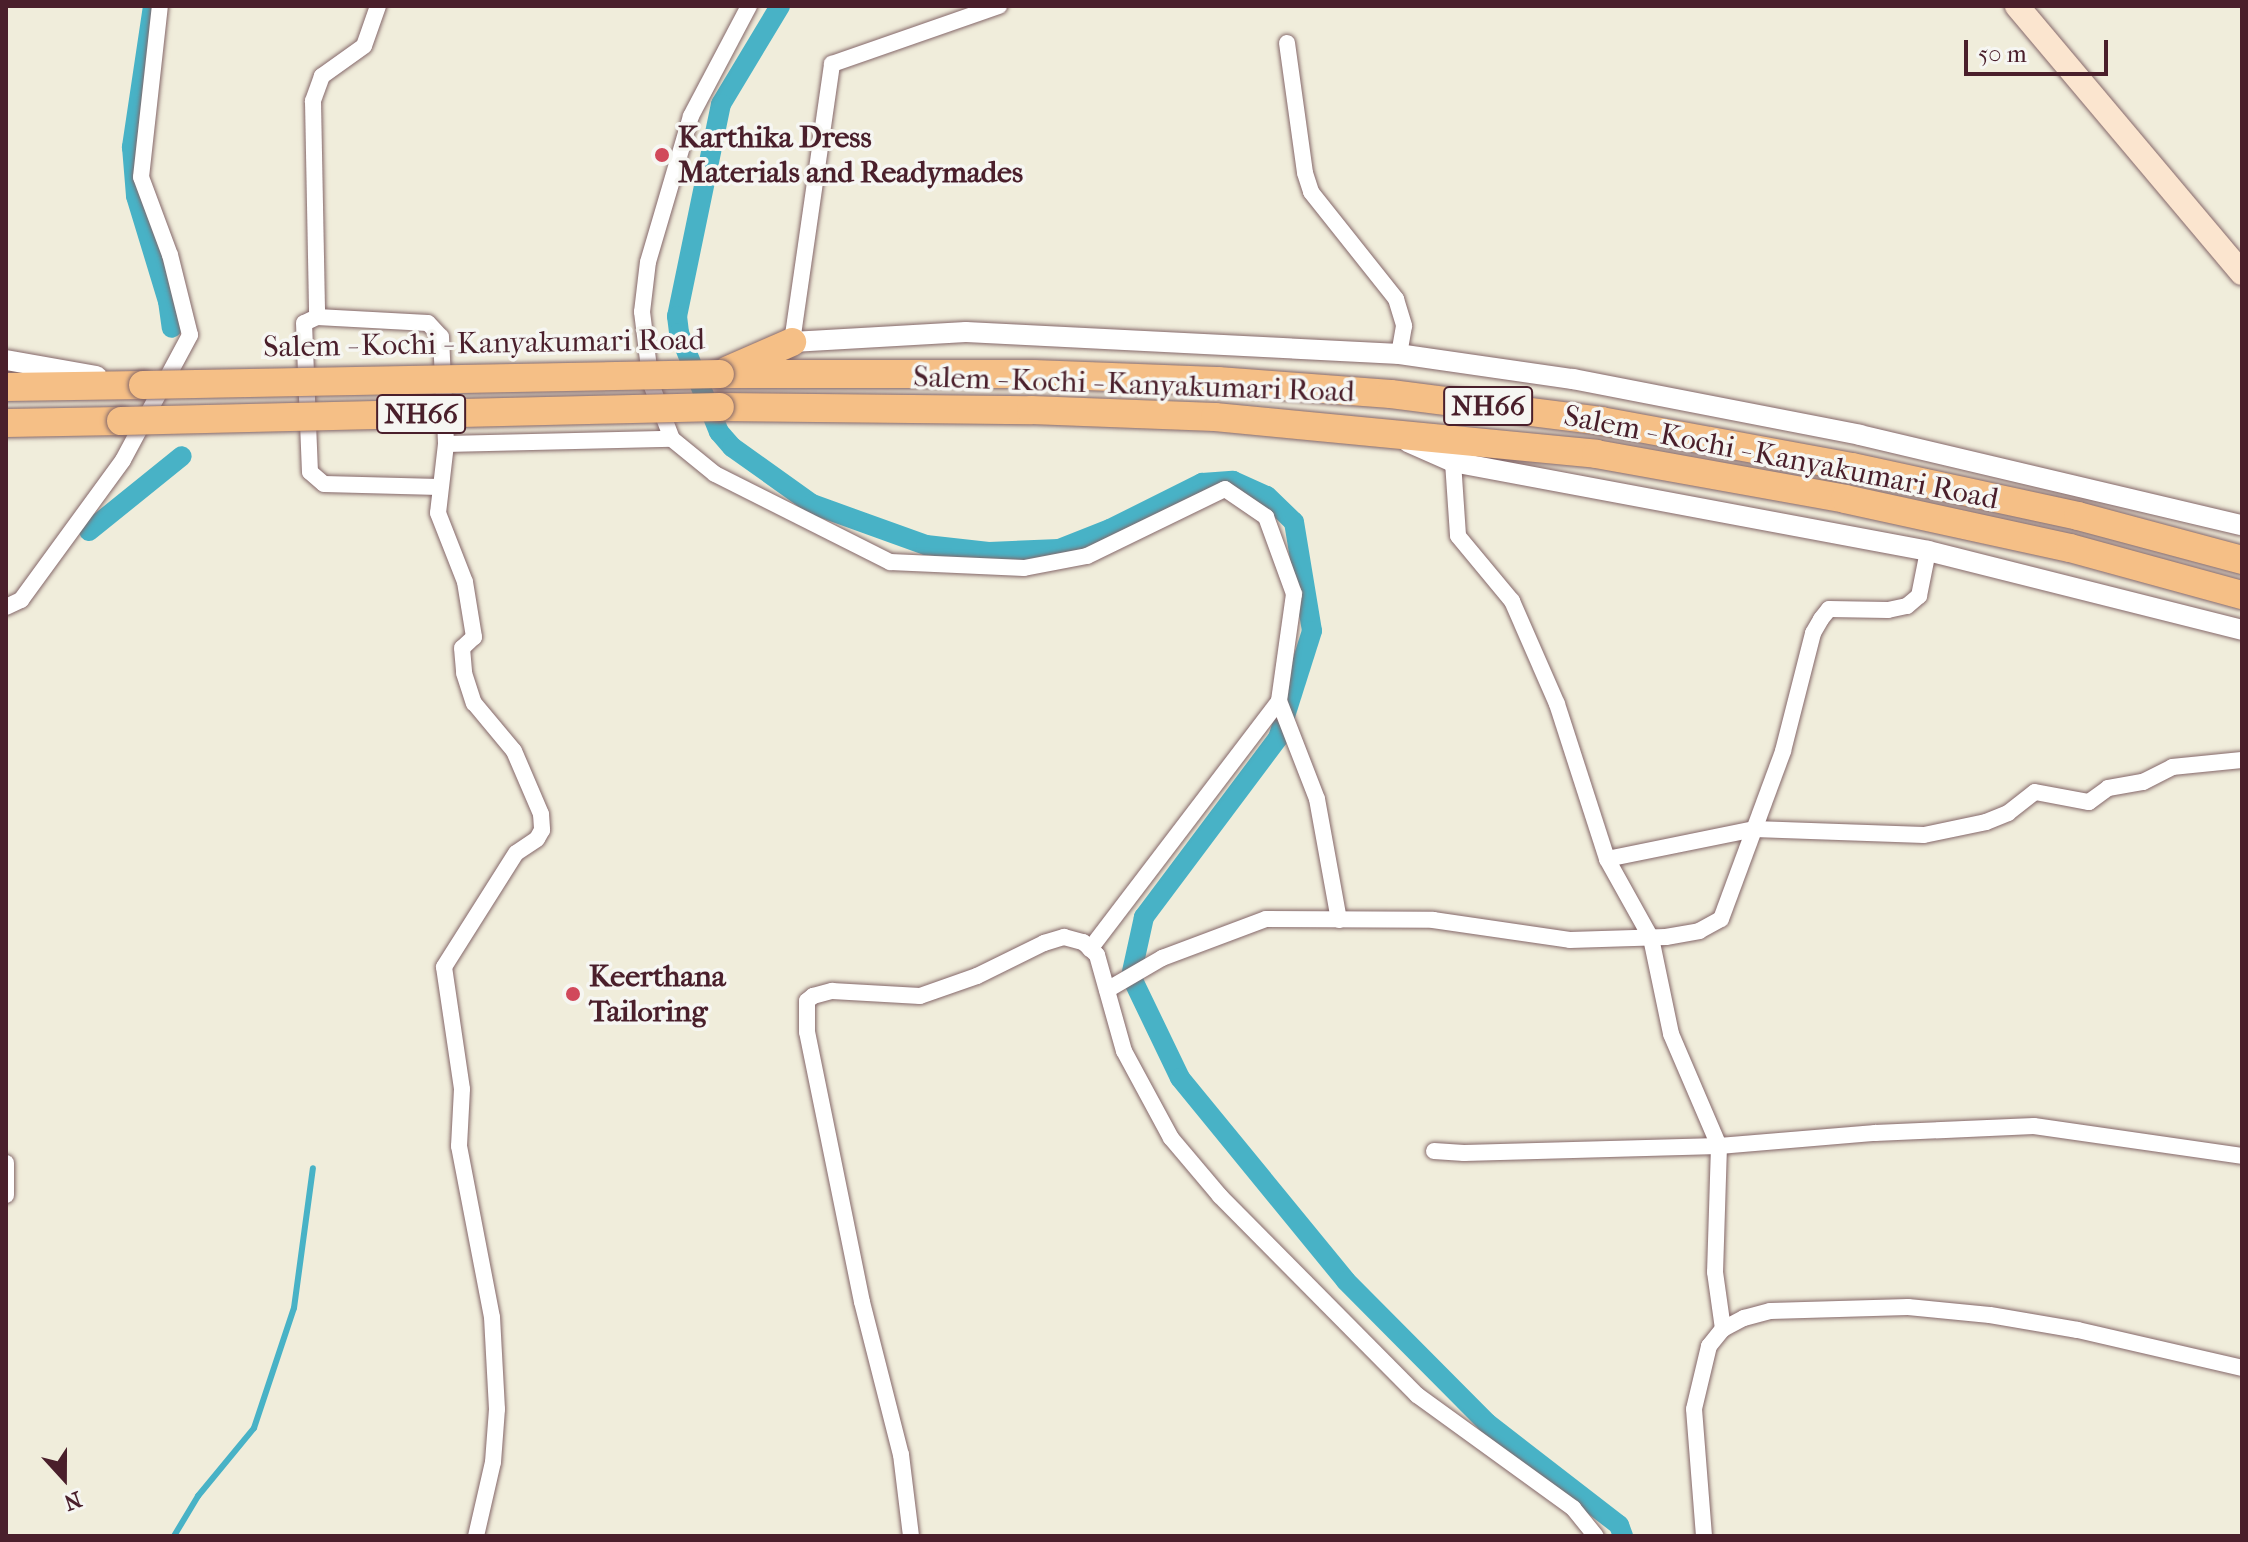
<!DOCTYPE html>
<html>
<head>
<meta charset="utf-8">
<style>
  body { margin:0 }
  #map { position:relative; width:2248px; height:1542px; overflow:hidden; background:#f0eddb; font-family:"IM FELL French Canon",serif }
  div>[style] { position:absolute }
  .stream>* { height:6px; margin:-3px; padding:0 3px; transform-origin:3px; border-radius:3px; background:#48b2c6 }
  .canal>* { height:20px; margin:-10px; padding:0 10px; transform-origin:10px; border-radius:10px; background:#48b2c6 }
  .roads { filter:drop-shadow(0 0 2px #846769) drop-shadow(0 0 2px #846769) }
  .minor>* { height:16px; margin:-8px; padding:0 8px; transform-origin:8px; border-radius:8px; background:#fff }
  .tertiary>* { height:20px; margin:-10px; padding:0 10px; transform-origin:10px; border-radius:10px; background:#fff }
  .secondary>* { height:24px; margin:-12px; padding:0 12px; transform-origin:12px; border-radius:12px; background:#fbe5cf }
  .trunk>* { height:28px; margin:-14px; padding:0 14px; transform-origin:14px; border-radius:14px; background:#f5bf86 }
  .bridges { filter:drop-shadow(0 0 2px #846769) drop-shadow(0 0 2px #846769) }
  .trunk-bridge>* { height:28px; margin:-14px; padding:0 14px; transform-origin:14px; border-radius:14px; background:#f5bf86 }
  .dots>* { width:22px; height:22px; translate:-50% -50%; box-sizing:border-box; border:4px solid #f6f6f2; border-radius:50% }
  span { translate:-50% -50%; white-space:nowrap; text-align:center; line-height:1.15; -webkit-text-stroke:7px #f6f6f2; paint-order:stroke }
  .shield-label span { padding:2px 6px; background:#f6f6f2; border:2px solid; border-radius:6px; -webkit-text-stroke-width:0 }
  .shield-label { font-size:28px; color:#4a1f2b; font-weight:700 }
  .poi-label { font-size:30px; color:#4a1f2b; font-weight:700 }
  .left { translate:0 -50%; text-align:left }
  .street-label { font-size:30px; color:#4a1f2b }
  .frame { position:absolute; inset:0; border:8px solid #4a1f2b; pointer-events:none }
  .north { position:absolute; left:24px; top:1438px; width:80px; height:80px; -webkit-text-stroke:6px #f6f6f2; paint-order:stroke; rotate:159deg; font-size:22px; font-weight:700; line-height:32px; text-align:center; color:#4a1f2b }
  .north::after { content:''; display:block; margin:auto; width:28px; height:36px; background:#4a1f2b; clip-path:polygon(50% 0,100% 100%,50% 72%,0 100%) }
  .scale { position:absolute; left:1964px; top:40px; width:144px; height:36px; box-sizing:border-box; border:4px solid #4a1f2b; border-top:0; padding-left:10px; font-size:24px; line-height:28px; white-space:nowrap; color:#4a1f2b; -webkit-text-stroke:6px #f6f6f2; paint-order:stroke }
</style>
</head>
<body>
<div id="map">
  <div class="stream">
    <div style="left:174px;top:1536px;width:47px;rotate:-59deg"></div>
    <div style="left:198px;top:1496px;width:88px;rotate:-50.5deg"></div>
    <div style="left:254px;top:1428px;width:126px;rotate:-71.6deg"></div>
    <div style="left:294px;top:1308px;width:141px;rotate:-82.3deg"></div>
  </div>
  <div class="canal">
    <div style="left:153px;top:6px;width:143px;rotate:98.5deg"></div>
    <div style="left:132px;top:147px;width:49px;rotate:85.3deg"></div>
    <div style="left:136px;top:196px;width:110px;rotate:73.1deg"></div>
    <div style="left:168px;top:301px;width:27px;rotate:82deg"></div>
    <div style="left:780px;top:6px;width:114px;rotate:121deg"></div>
    <div style="left:721px;top:104px;width:217px;rotate:101.7deg"></div>
    <div style="left:677px;top:316px;width:17px;rotate:83deg"></div>
    <div style="left:679px;top:333px;width:107px;rotate:68deg"></div>
    <div style="left:719px;top:432px;width:20px;rotate:49deg"></div>
    <div style="left:732px;top:447px;width:98px;rotate:35.5deg"></div>
    <div style="left:812px;top:504px;width:121px;rotate:19.8deg"></div>
    <div style="left:926px;top:545px;width:63px;rotate:6.3deg"></div>
    <div style="left:989px;top:552px;width:70px;rotate:-2.5deg"></div>
    <div style="left:1059px;top:549px;width:55px;rotate:-21.4deg"></div>
    <div style="left:1110px;top:529px;width:103px;rotate:-26.6deg"></div>
    <div style="left:1202px;top:483px;width:31px;rotate:-4deg"></div>
    <div style="left:1233px;top:481px;width:37px;rotate:24deg"></div>
    <div style="left:1267px;top:496px;width:37px;rotate:44deg"></div>
    <div style="left:1294px;top:522px;width:110px;rotate:80.6deg"></div>
    <div style="left:1312px;top:631px;width:112px;rotate:107.6deg"></div>
    <div style="left:1278px;top:738px;width:224px;rotate:126.8deg"></div>
    <div style="left:1144px;top:917px;width:60px;rotate:102.4deg"></div>
    <div style="left:1131px;top:976px;width:113px;rotate:64.3deg"></div>
    <div style="left:1180px;top:1078px;width:262px;rotate:50.7deg"></div>
    <div style="left:1346px;top:1281px;width:200px;rotate:45.2deg"></div>
    <div style="left:1487px;top:1423px;width:167px;rotate:37.7deg"></div>
    <div style="left:1619px;top:1525px;width:12px;rotate:70deg"></div>
    <div style="left:89px;top:531px;width:119px;rotate:-38.9deg"></div>
  </div>
  <div class="roads">
    <div class="minor">
      <div style="left:378px;top:6px;width:42px;rotate:109.3deg"></div>
      <div style="left:364px;top:46px;width:52px;rotate:144.5deg"></div>
      <div style="left:322px;top:76px;width:27px;rotate:110deg"></div>
      <div style="left:313px;top:101px;width:216px;rotate:88.9deg"></div>
      <div style="left:317px;top:317px;width:111px;rotate:3.1deg"></div>
      <div style="left:428px;top:323px;width:19px;rotate:47deg"></div>
      <div style="left:441px;top:337px;width:107px;rotate:87.3deg"></div>
      <div style="left:446px;top:444px;width:226px;rotate:-1.3deg"></div>
      <div style="left:672px;top:439px;width:55px;rotate:39.1deg"></div>
      <div style="left:715px;top:474px;width:196px;rotate:26.7deg"></div>
      <div style="left:890px;top:562px;width:134px;rotate:2.6deg"></div>
      <div style="left:1024px;top:568px;width:64px;rotate:-10.8deg"></div>
      <div style="left:1087px;top:556px;width:153px;rotate:-25.9deg"></div>
      <div style="left:1225px;top:489px;width:50px;rotate:34.3deg"></div>
      <div style="left:1266px;top:517px;width:82px;rotate:70deg"></div>
      <div style="left:1294px;top:594px;width:108px;rotate:98deg"></div>
      <div style="left:1279px;top:701px;width:312px;rotate:127.3deg"></div>
      <div style="left:1287px;top:43px;width:131px;rotate:82.1deg"></div>
      <div style="left:1305px;top:173px;width:20px;rotate:72deg"></div>
      <div style="left:1311px;top:192px;width:137px;rotate:51.5deg"></div>
      <div style="left:1396px;top:299px;width:28px;rotate:73deg"></div>
      <div style="left:1404px;top:326px;width:28px;rotate:100deg"></div>
      <div style="left:317px;top:317px;width:14px;rotate:155deg"></div>
      <div style="left:304px;top:323px;width:149px;rotate:87.7deg"></div>
      <div style="left:310px;top:472px;width:18px;rotate:41deg"></div>
      <div style="left:324px;top:484px;width:115px;rotate:1.5deg"></div>
      <div style="left:792px;top:342px;width:281px;rotate:-81.8deg"></div>
      <div style="left:832px;top:64px;width:177px;rotate:-19.2deg"></div>
      <div style="left:672px;top:439px;width:59px;rotate:-110.9deg"></div>
      <div style="left:651px;top:384px;width:73px;rotate:-97.1deg"></div>
      <div style="left:642px;top:312px;width:50px;rotate:-83.2deg"></div>
      <div style="left:648px;top:262px;width:152px;rotate:-73.6deg"></div>
      <div style="left:691px;top:116px;width:124px;rotate:-62.2deg"></div>
      <div style="left:446px;top:444px;width:69px;rotate:96.6deg"></div>
      <div style="left:438px;top:513px;width:74px;rotate:68.6deg"></div>
      <div style="left:465px;top:582px;width:56px;rotate:80.7deg"></div>
      <div style="left:474px;top:637px;width:16px;rotate:137deg"></div>
      <div style="left:462px;top:648px;width:25px;rotate:85deg"></div>
      <div style="left:464px;top:673px;width:32px;rotate:72deg"></div>
      <div style="left:474px;top:703px;width:62px;rotate:50.2deg"></div>
      <div style="left:514px;top:751px;width:69px;rotate:66.8deg"></div>
      <div style="left:541px;top:814px;width:16px;rotate:86deg"></div>
      <div style="left:542px;top:830px;width:10px;rotate:119deg"></div>
      <div style="left:537px;top:839px;width:25px;rotate:146deg"></div>
      <div style="left:516px;top:853px;width:135px;rotate:122.3deg"></div>
      <div style="left:444px;top:967px;width:123px;rotate:81.6deg"></div>
      <div style="left:462px;top:1089px;width:57px;rotate:93deg"></div>
      <div style="left:459px;top:1146px;width:174px;rotate:79.1deg"></div>
      <div style="left:492px;top:1317px;width:92px;rotate:86.9deg"></div>
      <div style="left:497px;top:1409px;width:53px;rotate:94.3deg"></div>
      <div style="left:493px;top:1462px;width:76px;rotate:102.9deg"></div>
      <div style="left:1453px;top:462px;width:74px;rotate:86.1deg"></div>
      <div style="left:1458px;top:536px;width:85px;rotate:50.3deg"></div>
      <div style="left:1512px;top:601px;width:112px;rotate:66.4deg"></div>
      <div style="left:1557px;top:704px;width:163px;rotate:72.1deg"></div>
      <div style="left:1607px;top:859px;width:90px;rotate:60.9deg"></div>
      <div style="left:1651px;top:938px;width:98px;rotate:78.2deg"></div>
      <div style="left:1671px;top:1034px;width:122px;rotate:66.8deg"></div>
      <div style="left:1719px;top:1146px;width:126px;rotate:91.8deg"></div>
      <div style="left:1715px;top:1272px;width:58px;rotate:82deg"></div>
      <div style="left:6px;top:607px;width:17px;rotate:-25deg"></div>
      <div style="left:21px;top:600px;width:173px;rotate:-53.9deg"></div>
      <div style="left:123px;top:460px;width:142px;rotate:-61.8deg"></div>
      <div style="left:190px;top:335px;width:82px;rotate:-104deg"></div>
      <div style="left:170px;top:255px;width:83px;rotate:-110.4deg"></div>
      <div style="left:141px;top:177px;width:172px;rotate:-83.7deg"></div>
      <div style="left:1279px;top:701px;width:105px;rotate:68.8deg"></div>
      <div style="left:1317px;top:799px;width:123px;rotate:79.7deg"></div>
      <div style="left:1607px;top:859px;width:150px;rotate:-11.5deg"></div>
      <div style="left:1754px;top:829px;width:170px;rotate:2deg"></div>
      <div style="left:1924px;top:835px;width:63px;rotate:-11.8deg"></div>
      <div style="left:1986px;top:822px;width:24px;rotate:-22deg"></div>
      <div style="left:2008px;top:813px;width:34px;rotate:-38deg"></div>
      <div style="left:2035px;top:792px;width:55px;rotate:10.5deg"></div>
      <div style="left:2089px;top:802px;width:24px;rotate:-36deg"></div>
      <div style="left:2108px;top:788px;width:36px;rotate:-10deg"></div>
      <div style="left:2143px;top:782px;width:33px;rotate:-27deg"></div>
      <div style="left:2172px;top:767px;width:70px;rotate:-5.7deg"></div>
      <div style="left:1107px;top:990px;width:64px;rotate:-30.2deg"></div>
      <div style="left:1162px;top:958px;width:111px;rotate:-20.6deg"></div>
      <div style="left:1266px;top:919px;width:167px;rotate:0.3deg"></div>
      <div style="left:1433px;top:920px;width:138px;rotate:8.3deg"></div>
      <div style="left:1570px;top:940px;width:96px;rotate:-1.8deg"></div>
      <div style="left:1666px;top:937px;width:34px;rotate:-10deg"></div>
      <div style="left:1699px;top:931px;width:25px;rotate:-29deg"></div>
      <div style="left:1721px;top:919px;width:179px;rotate:-69.7deg"></div>
      <div style="left:1783px;top:751px;width:122px;rotate:-75.7deg"></div>
      <div style="left:1813px;top:633px;width:16px;rotate:-60deg"></div>
      <div style="left:1821px;top:619px;width:13px;rotate:-51deg"></div>
      <div style="left:1829px;top:609px;width:59px;rotate:1deg"></div>
      <div style="left:1888px;top:610px;width:19px;rotate:-12deg"></div>
      <div style="left:1907px;top:606px;width:16px;rotate:-40deg"></div>
      <div style="left:1919px;top:596px;width:46px;rotate:-78.7deg"></div>
      <div style="left:1434px;top:1151px;width:30px;rotate:4deg"></div>
      <div style="left:1464px;top:1153px;width:255px;rotate:-1.6deg"></div>
      <div style="left:1719px;top:1146px;width:157px;rotate:-4.8deg"></div>
      <div style="left:1875px;top:1133px;width:159px;rotate:-2.5deg"></div>
      <div style="left:2034px;top:1126px;width:210px;rotate:8.2deg"></div>
      <div style="left:6px;top:1163px;width:32px;rotate:90deg"></div>
      <div style="left:911px;top:1536px;width:82px;rotate:-97deg"></div>
      <div style="left:901px;top:1455px;width:158px;rotate:-104.3deg"></div>
      <div style="left:862px;top:1302px;width:276px;rotate:-101.5deg"></div>
      <div style="left:807px;top:1032px;width:31px;rotate:-90deg"></div>
      <div style="left:807px;top:1001px;width:8px;rotate:-40deg"></div>
      <div style="left:813px;top:996px;width:20px;rotate:-15deg"></div>
      <div style="left:832px;top:991px;width:88px;rotate:3.3deg"></div>
      <div style="left:920px;top:996px;width:60px;rotate:-19.3deg"></div>
      <div style="left:977px;top:976px;width:75px;rotate:-26.2deg"></div>
      <div style="left:1044px;top:943px;width:21px;rotate:-17deg"></div>
      <div style="left:1064px;top:937px;width:20px;rotate:15deg"></div>
      <div style="left:1083px;top:942px;width:19px;rotate:43deg"></div>
      <div style="left:1097px;top:955px;width:100px;rotate:74.3deg"></div>
      <div style="left:1124px;top:1051px;width:99px;rotate:61.6deg"></div>
      <div style="left:1171px;top:1138px;width:76px;rotate:49.8deg"></div>
      <div style="left:1220px;top:1196px;width:280px;rotate:45.3deg"></div>
      <div style="left:1417px;top:1395px;width:193px;rotate:35.9deg"></div>
      <div style="left:1573px;top:1508px;width:36px;rotate:51deg"></div>
      <div style="left:1704px;top:1536px;width:127px;rotate:-94.5deg"></div>
      <div style="left:1694px;top:1409px;width:65px;rotate:-76.6deg"></div>
      <div style="left:1709px;top:1346px;width:22px;rotate:-51deg"></div>
      <div style="left:1723px;top:1329px;width:24px;rotate:-28deg"></div>
      <div style="left:1744px;top:1318px;width:27px;rotate:-15deg"></div>
      <div style="left:1770px;top:1311px;width:138px;rotate:-1.7deg"></div>
      <div style="left:1908px;top:1307px;width:82px;rotate:5.6deg"></div>
      <div style="left:1990px;top:1315px;width:89px;rotate:9.7deg"></div>
      <div style="left:2078px;top:1330px;width:168px;rotate:13deg"></div>
    </div>
    <div class="tertiary">
      <div style="left:792px;top:342px;width:174px;rotate:-3.3deg"></div>
      <div style="left:966px;top:332px;width:434px;rotate:2.9deg"></div>
      <div style="left:1399px;top:354px;width:176px;rotate:8.2deg"></div>
      <div style="left:1573px;top:379px;width:292px;rotate:11deg"></div>
      <div style="left:1860px;top:435px;width:392px;rotate:13.3deg"></div>
      <div style="left:6px;top:360px;width:92px;rotate:10deg"></div>
      <div style="left:1408px;top:442px;width:49px;rotate:24deg"></div>
      <div style="left:1453px;top:462px;width:483px;rotate:10.6deg"></div>
      <div style="left:1928px;top:551px;width:324px;rotate:14.1deg"></div>
    </div>
    <div class="secondary">
      <div style="left:2017px;top:6px;width:349px;rotate:49.9deg"></div>
    </div>
    <div class="trunk">
      <div style="left:728px;top:370px;width:70px;rotate:-23.6deg"></div>
      <div style="left:720px;top:374px;width:313px"></div>
      <div style="left:1033px;top:374px;width:185px;rotate:2.2deg"></div>
      <div style="left:1218px;top:381px;width:173px;rotate:4.3deg"></div>
      <div style="left:1391px;top:394px;width:212px;rotate:7.3deg"></div>
      <div style="left:1601px;top:421px;width:255px;rotate:10.4deg"></div>
      <div style="left:1852px;top:467px;width:231px;rotate:12.2deg"></div>
      <div style="left:2078px;top:516px;width:170px;rotate:15deg"></div>
      <div style="left:6px;top:387px;width:137px;rotate:-0.8deg"></div>
      <div style="left:720px;top:407px;width:311px;rotate:0.6deg"></div>
      <div style="left:1031px;top:410px;width:184px;rotate:2.2deg"></div>
      <div style="left:1215px;top:417px;width:383px;rotate:5.5deg"></div>
      <div style="left:1596px;top:454px;width:253px;rotate:10.2deg"></div>
      <div style="left:1845px;top:499px;width:230px;rotate:12.3deg"></div>
      <div style="left:2070px;top:548px;width:178px;rotate:15.3deg"></div>
      <div style="left:6px;top:423px;width:115px;rotate:-1deg"></div>
    </div>
  </div>
  <div class="bridges">
    <div class="trunk-bridge">
      <div style="left:143px;top:385px;width:577px;rotate:-1.09deg"></div>
      <div style="left:121px;top:421px;width:599px;rotate:-1.34deg"></div>
    </div>
  </div>
  <div class="dots">
    <div style="left:662px;top:155px;background:#d1495b"></div>
    <div style="left:573px;top:994px;background:#d1495b"></div>
  </div>
  <div class="shield-label">
    <span style="left:1488px;top:406px">NH66</span>
    <span style="left:421px;top:414px">NH66</span>
  </div>
  <div class="poi-label">
    <span class="left" style="left:678px;top:155px">Karthika Dress<br>Materials and Readymades</span>
    <span class="left" style="left:589px;top:994px">Keerthana<br>Tailoring</span>
  </div>
  <div class="street-label">
    <span style="left:484px;top:344px;rotate:-1deg">Salem - Kochi - Kanyakumari Road</span>
    <span style="left:1134px;top:385px;rotate:2deg">Salem - Kochi - Kanyakumari Road</span>
    <span style="left:1781px;top:458px;rotate:11deg">Salem - Kochi - Kanyakumari Road</span>
  </div>
  <div class="frame"></div>
  <div class="north">N</div>
  <div class="scale">50 m</div>
</div>
</body>
</html>
